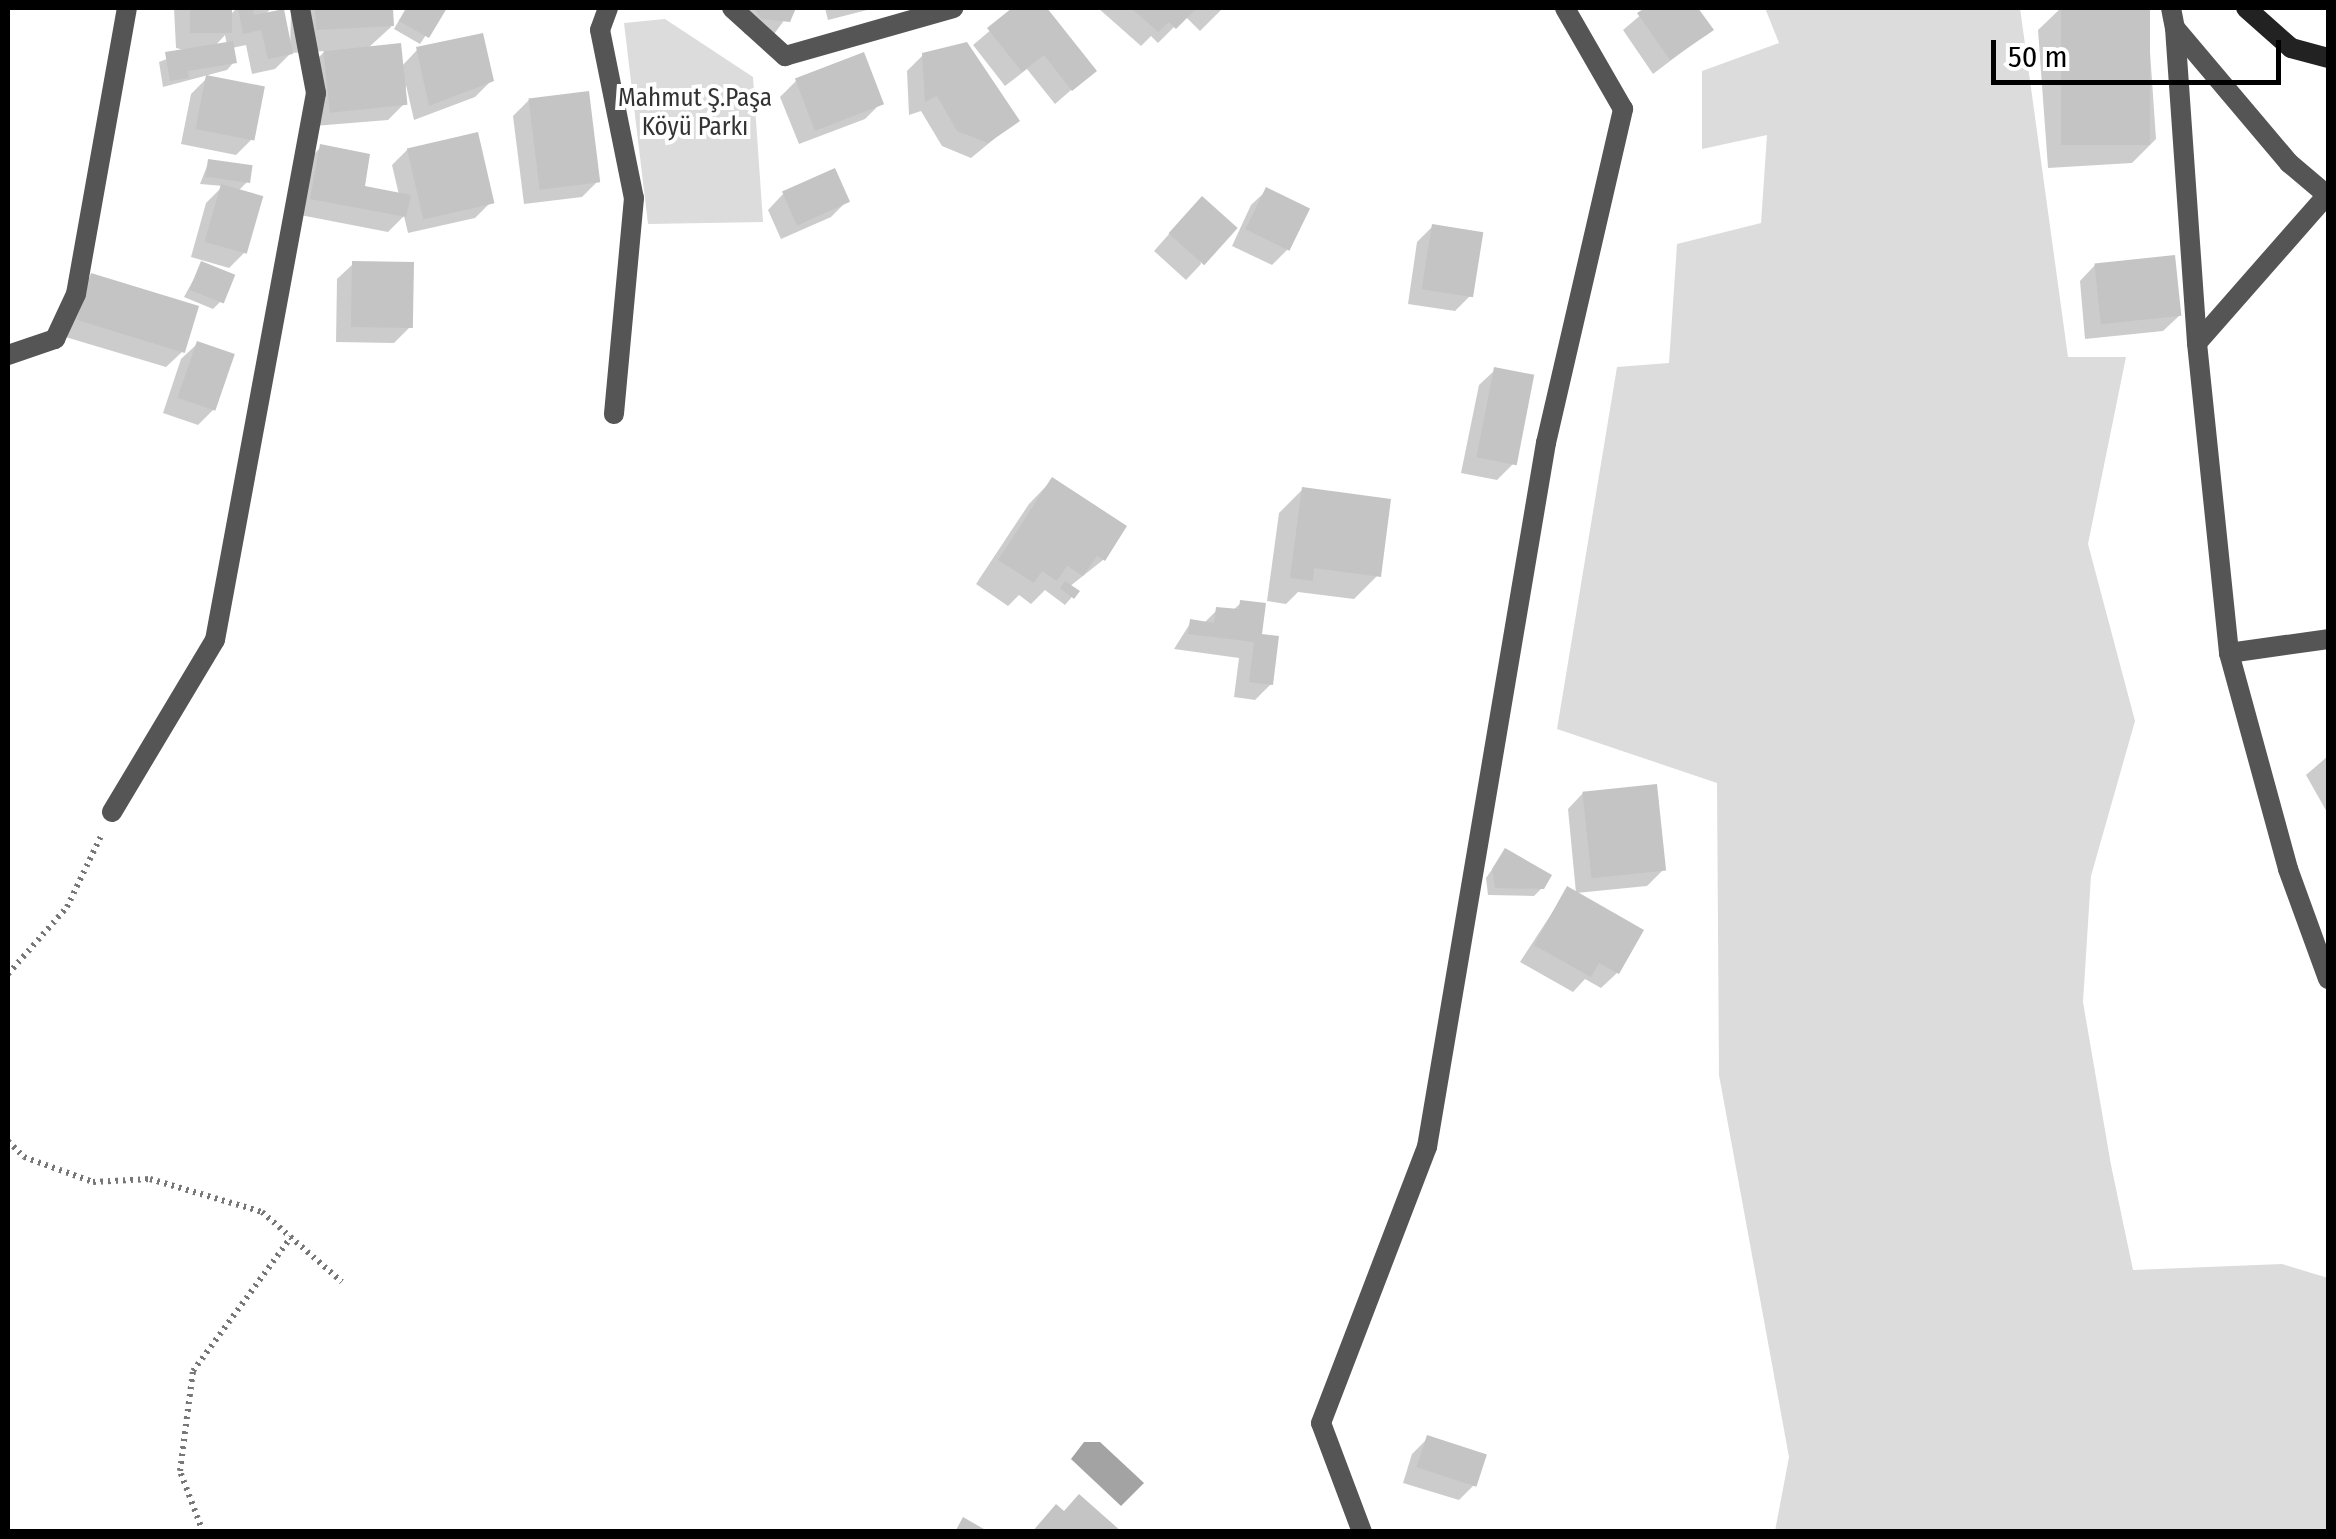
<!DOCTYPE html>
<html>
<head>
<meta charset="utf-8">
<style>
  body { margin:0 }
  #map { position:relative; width:2336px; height:1539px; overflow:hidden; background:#fff; font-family:"Fira Sans Condensed",sans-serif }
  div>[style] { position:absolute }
  .green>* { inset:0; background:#dcdcdc }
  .water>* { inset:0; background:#a3a3a3 }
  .shadow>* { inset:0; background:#0003 }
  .building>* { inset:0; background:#c4c4c4; transform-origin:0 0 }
  .path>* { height:6px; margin-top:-3px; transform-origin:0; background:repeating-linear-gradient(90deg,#777 0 2.5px,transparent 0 7.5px) }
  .minor>* { height:20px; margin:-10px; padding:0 10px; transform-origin:10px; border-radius:10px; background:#555 }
  .tertiary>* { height:20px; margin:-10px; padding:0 10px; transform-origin:10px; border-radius:10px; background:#555 }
  .secondary>* { height:20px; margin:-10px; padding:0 10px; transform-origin:10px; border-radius:10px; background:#222 }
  span { translate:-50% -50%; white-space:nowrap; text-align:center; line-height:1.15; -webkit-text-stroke:8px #fff; paint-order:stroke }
  .park-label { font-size:25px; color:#333 }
  .frame { position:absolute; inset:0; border:10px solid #000; pointer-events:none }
  .scale { position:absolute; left:1991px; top:40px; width:290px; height:45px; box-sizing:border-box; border:5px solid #000; border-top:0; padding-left:12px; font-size:30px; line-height:35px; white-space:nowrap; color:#000; -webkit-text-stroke:8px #fff; paint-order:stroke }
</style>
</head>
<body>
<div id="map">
  <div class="green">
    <div style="clip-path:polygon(1765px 8px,2020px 8px,2068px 357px,2126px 357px,2088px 544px,2135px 721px,2091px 876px,2083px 1002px,2111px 1165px,2133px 1270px,2282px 1264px,2328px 1278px,2328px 1531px,1775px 1531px,1789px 1457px,1719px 1075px,1717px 783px,1557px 729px,1617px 367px,1669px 363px,1677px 244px,1761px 223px,1767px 135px,1702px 149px,1702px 71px,1779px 43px)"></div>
    <div style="clip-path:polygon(665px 19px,753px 77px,763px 222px,648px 224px,624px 23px)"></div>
  </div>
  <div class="water">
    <div style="clip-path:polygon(1084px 1442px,1100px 1442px,1144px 1483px,1121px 1506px,1071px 1459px)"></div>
  </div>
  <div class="shadow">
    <div style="clip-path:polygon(evenodd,174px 8px,229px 8px,230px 15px,237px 8px,272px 8px,264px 15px,290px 53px,291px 8px,390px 8px,391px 27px,368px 48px,401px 67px,417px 50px,491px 81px,475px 97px,414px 120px,406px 85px,404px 104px,388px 120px,314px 126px,308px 68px,325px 51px,291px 53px,275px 69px,252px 74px,246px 45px,232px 48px,234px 62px,227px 70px,163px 87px,159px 62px,188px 51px,176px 48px,174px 8px,225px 35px,227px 45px,214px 47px,225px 35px)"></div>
    <div style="clip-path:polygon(406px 8px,444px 8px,420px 44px,394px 29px)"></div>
    <div style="clip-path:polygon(793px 8px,772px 37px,745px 34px,729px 8px)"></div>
    <div style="clip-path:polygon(825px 8px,875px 8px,828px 20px)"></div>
    <div style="clip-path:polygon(1017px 8px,1044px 8px,1094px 70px,1055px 104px,1027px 69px,1005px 86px,973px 45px)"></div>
    <div style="clip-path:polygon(1098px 8px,1223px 8px,1200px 31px,1185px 16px,1158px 43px,1151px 36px,1141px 46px)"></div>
    <div style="clip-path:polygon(1649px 8px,1695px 8px,1711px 30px,1653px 74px,1623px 30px)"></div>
    <div style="clip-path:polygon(2061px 8px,2147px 8px,2156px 139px,2132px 163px,2048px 168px,2038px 30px)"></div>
    <div style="clip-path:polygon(923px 55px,1016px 121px,971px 158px,942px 146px,921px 111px,909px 115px,907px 71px)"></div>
    <div style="clip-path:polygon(207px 78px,252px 139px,236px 155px,181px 144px,191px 94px)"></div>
    <div style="clip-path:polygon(796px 81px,881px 103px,865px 119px,799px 144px,780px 97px)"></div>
    <div style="clip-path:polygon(529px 100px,598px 181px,582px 197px,524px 204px,513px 116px)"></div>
    <div style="clip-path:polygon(321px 147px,362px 188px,399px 195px,392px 165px,408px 149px,491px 202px,475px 218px,408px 233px,404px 216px,388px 232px,295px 214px,305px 163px)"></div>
    <div style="clip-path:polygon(209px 161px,248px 181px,238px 191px,245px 252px,229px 268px,191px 257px,206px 203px,223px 186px,200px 184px)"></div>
    <div style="clip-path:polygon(1267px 190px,1288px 249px,1272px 265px,1232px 246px,1251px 205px)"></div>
    <div style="clip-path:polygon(783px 194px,847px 201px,831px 217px,781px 239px,768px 210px)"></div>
    <div style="clip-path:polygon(1186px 215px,1201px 264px,1186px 280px,1154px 251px)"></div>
    <div style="clip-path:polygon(1433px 226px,1471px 295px,1455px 311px,1408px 304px,1417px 242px)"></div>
    <div style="clip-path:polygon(202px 264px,220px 302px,213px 309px,184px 297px)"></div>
    <div style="clip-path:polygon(353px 264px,410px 327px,394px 343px,336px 342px,337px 279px)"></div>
    <div style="clip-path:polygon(2095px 265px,2179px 316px,2163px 331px,2085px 339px,2080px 281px)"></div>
    <div style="clip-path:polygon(91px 276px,182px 352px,166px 367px,62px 336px,75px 292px)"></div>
    <div style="clip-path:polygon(197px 344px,214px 409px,198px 425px,163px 413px,181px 359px)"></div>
    <div style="clip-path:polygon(1495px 370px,1513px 464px,1497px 480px,1461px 473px,1479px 385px)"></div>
    <div style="clip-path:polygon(1052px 480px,1124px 527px,1103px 560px,1069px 587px,1076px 592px,1065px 605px,1045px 590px,1031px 604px,1019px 595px,1008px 606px,976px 584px,1029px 504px)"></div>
    <div style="clip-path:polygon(1303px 489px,1378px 575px,1354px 599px,1298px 592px,1286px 604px,1267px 601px,1279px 513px)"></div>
    <div style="clip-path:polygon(1241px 603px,1260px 636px,1271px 684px,1255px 700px,1234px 697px,1239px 658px,1174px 649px,1191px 622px,1203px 624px,1217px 610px,1232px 611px)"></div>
    <div style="clip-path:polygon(2328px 756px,2328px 814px,2306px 775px)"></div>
    <div style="clip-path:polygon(1583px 793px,1663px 870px,1647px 886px,1576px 893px,1568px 809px)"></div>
    <div style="clip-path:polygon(1505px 851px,1542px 888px,1534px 896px,1488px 895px,1486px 878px)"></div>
    <div style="clip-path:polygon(1567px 890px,1617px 973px,1601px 988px,1585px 979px,1573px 992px,1520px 962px)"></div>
    <div style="clip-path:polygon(1428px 1438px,1475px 1484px,1459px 1500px,1403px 1483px,1412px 1454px)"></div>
  </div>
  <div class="building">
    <div style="left:190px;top:8px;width:42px;height:25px"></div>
    <div style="clip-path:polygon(238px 8px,253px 8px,254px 15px,284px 9px,293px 54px,268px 59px,261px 30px,243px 34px)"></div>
    <div style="clip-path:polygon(315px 8px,393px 8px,394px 26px,316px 30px)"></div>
    <div style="clip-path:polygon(407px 8px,447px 8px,429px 38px,399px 21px)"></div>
    <div style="clip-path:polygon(754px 8px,796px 8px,790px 22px,761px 19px)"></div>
    <div style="clip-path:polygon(1012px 8px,1047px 8px,1097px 71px,1072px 91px,1044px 55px,1022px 72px,987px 28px)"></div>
    <div style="clip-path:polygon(1131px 8px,1197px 8px,1176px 29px,1169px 22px,1158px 32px)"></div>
    <div style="clip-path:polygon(1645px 8px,1698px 8px,1714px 30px,1670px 60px,1637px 13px)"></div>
    <div style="left:2061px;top:8px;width:89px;height:137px"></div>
    <div style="clip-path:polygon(483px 33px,494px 81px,429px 106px,416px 47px)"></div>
    <div style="clip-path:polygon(233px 41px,237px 63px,188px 71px,189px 78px,170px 81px,165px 52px)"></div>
    <div style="clip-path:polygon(967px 42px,1020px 121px,988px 143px,957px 131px,937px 96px,925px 102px,922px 53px)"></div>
    <div style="left:401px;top:43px;width:62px;height:78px;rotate:84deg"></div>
    <div style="left:864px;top:52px;width:56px;height:74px;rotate:69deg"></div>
    <div style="left:206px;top:75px;width:60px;height:55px;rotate:11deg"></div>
    <div style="left:589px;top:91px;width:92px;height:61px;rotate:83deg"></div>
    <div style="left:478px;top:132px;width:73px;height:73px;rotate:77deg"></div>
    <div style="clip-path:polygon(320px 144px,370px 154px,365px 186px,411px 195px,406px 217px,310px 199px)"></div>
    <div style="left:208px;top:159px;width:45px;height:18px;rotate:8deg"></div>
    <div style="left:835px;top:168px;width:37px;height:58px;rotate:66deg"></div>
    <div style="left:221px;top:184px;width:44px;height:60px;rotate:16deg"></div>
    <div style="left:1266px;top:187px;width:49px;height:47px;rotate:26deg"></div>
    <div style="left:1202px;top:196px;width:48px;height:50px;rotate:42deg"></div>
    <div style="left:1432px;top:224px;width:52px;height:66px;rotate:9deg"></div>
    <div style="left:2175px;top:255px;width:61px;height:81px;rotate:84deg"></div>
    <div style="left:201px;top:261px;width:37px;height:31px;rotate:22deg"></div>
    <div style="left:352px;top:261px;width:62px;height:66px;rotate:1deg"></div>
    <div style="left:91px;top:273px;width:113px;height:49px;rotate:17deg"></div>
    <div style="left:197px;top:341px;width:40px;height:60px;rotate:19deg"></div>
    <div style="left:1494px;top:367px;width:41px;height:92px;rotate:11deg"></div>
    <div style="clip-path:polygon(1052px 477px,1127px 526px,1105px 561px,1097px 556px,1083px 576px,1067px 566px,1057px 581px,1042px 571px,1034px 583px,998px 560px)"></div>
    <div style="clip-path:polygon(1302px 487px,1391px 499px,1381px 577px,1314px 568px,1313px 581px,1290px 578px)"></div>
    <div style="clip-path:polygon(1065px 581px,1080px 591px,1074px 599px,1060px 588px)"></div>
    <div style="clip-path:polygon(1240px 600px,1266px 603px,1262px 634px,1279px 636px,1273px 685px,1249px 682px,1254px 642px,1188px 634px,1190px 619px,1214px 623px,1216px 607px,1239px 609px)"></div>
    <div style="left:1657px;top:784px;width:87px;height:75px;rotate:84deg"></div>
    <div style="clip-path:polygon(1505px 848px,1552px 875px,1544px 889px,1495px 888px,1492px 869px)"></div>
    <div style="clip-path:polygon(1567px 886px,1644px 930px,1619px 974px,1599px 963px,1591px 977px,1534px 945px)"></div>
    <div style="left:1427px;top:1435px;width:63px;height:34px;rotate:18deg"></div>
    <div style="clip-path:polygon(1079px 1494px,1122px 1532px,1032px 1532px,1056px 1504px,1064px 1511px)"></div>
    <div style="clip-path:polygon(963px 1517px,989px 1532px,955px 1532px)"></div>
  </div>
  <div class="path">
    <div style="left:8px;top:974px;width:89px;rotate:-48.6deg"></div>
    <div style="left:67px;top:907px;width:79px;rotate:-64.4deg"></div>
    <div style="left:8px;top:1141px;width:23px;rotate:45deg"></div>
    <div style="left:24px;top:1157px;width:73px;rotate:19.9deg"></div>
    <div style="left:93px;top:1182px;width:57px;rotate:-3deg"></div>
    <div style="left:150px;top:1179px;width:117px;rotate:16.4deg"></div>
    <div style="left:262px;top:1212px;width:106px;rotate:41.2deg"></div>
    <div style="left:203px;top:1532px;width:65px;rotate:-110.7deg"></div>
    <div style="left:180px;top:1471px;width:101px;rotate:-82.6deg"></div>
    <div style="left:193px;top:1371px;width:166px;rotate:-53.8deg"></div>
  </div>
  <div class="minor">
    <div style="left:608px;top:8px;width:23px;rotate:110deg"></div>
    <div style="left:600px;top:30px;width:171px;rotate:78.6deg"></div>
    <div style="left:634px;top:198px;width:217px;rotate:95.3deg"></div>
    <div style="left:2171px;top:8px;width:20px;rotate:79deg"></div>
    <div style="left:2175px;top:28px;width:177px;rotate:49.8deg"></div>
    <div style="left:2289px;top:163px;width:51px;rotate:40.2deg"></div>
    <div style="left:2175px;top:28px;width:316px;rotate:86deg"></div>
    <div style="left:2197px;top:343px;width:312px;rotate:84.1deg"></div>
    <div style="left:2229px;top:653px;width:224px;rotate:74.7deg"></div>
    <div style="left:2288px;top:869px;width:117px;rotate:70deg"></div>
    <div style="left:2197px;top:343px;width:198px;rotate:-48.7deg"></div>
    <div style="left:8px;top:355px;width:50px;rotate:-18.8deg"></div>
    <div style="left:55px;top:339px;width:50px;rotate:-65deg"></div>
    <div style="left:76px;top:294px;width:291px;rotate:-79.9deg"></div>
    <div style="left:2229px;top:653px;width:100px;rotate:-8deg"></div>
    <div style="left:112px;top:812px;width:200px;rotate:-59.1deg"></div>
    <div style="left:215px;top:640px;width:556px;rotate:-79.54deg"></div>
    <div style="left:316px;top:93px;width:86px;rotate:-100.7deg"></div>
  </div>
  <div class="tertiary">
    <div style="left:732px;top:8px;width:72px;rotate:42.2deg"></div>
    <div style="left:785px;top:56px;width:175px;rotate:-15.9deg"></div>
    <div style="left:1362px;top:1532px;width:116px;rotate:-110.6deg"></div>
    <div style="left:1321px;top:1423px;width:296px;rotate:-69deg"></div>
    <div style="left:1427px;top:1147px;width:714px;rotate:-80.41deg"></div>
    <div style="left:1546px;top:443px;width:343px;rotate:-77deg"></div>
    <div style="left:1623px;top:109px;width:116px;rotate:-119.9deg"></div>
  </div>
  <div class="secondary">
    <div style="left:2246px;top:8px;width:60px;rotate:41.6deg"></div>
    <div style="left:2291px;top:48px;width:38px;rotate:15deg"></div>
  </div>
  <div class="park-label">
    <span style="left:695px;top:113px">Mahmut Ş.Paşa<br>Köyü Parkı</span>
  </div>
  <div class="frame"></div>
  <div class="scale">50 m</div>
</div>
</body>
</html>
